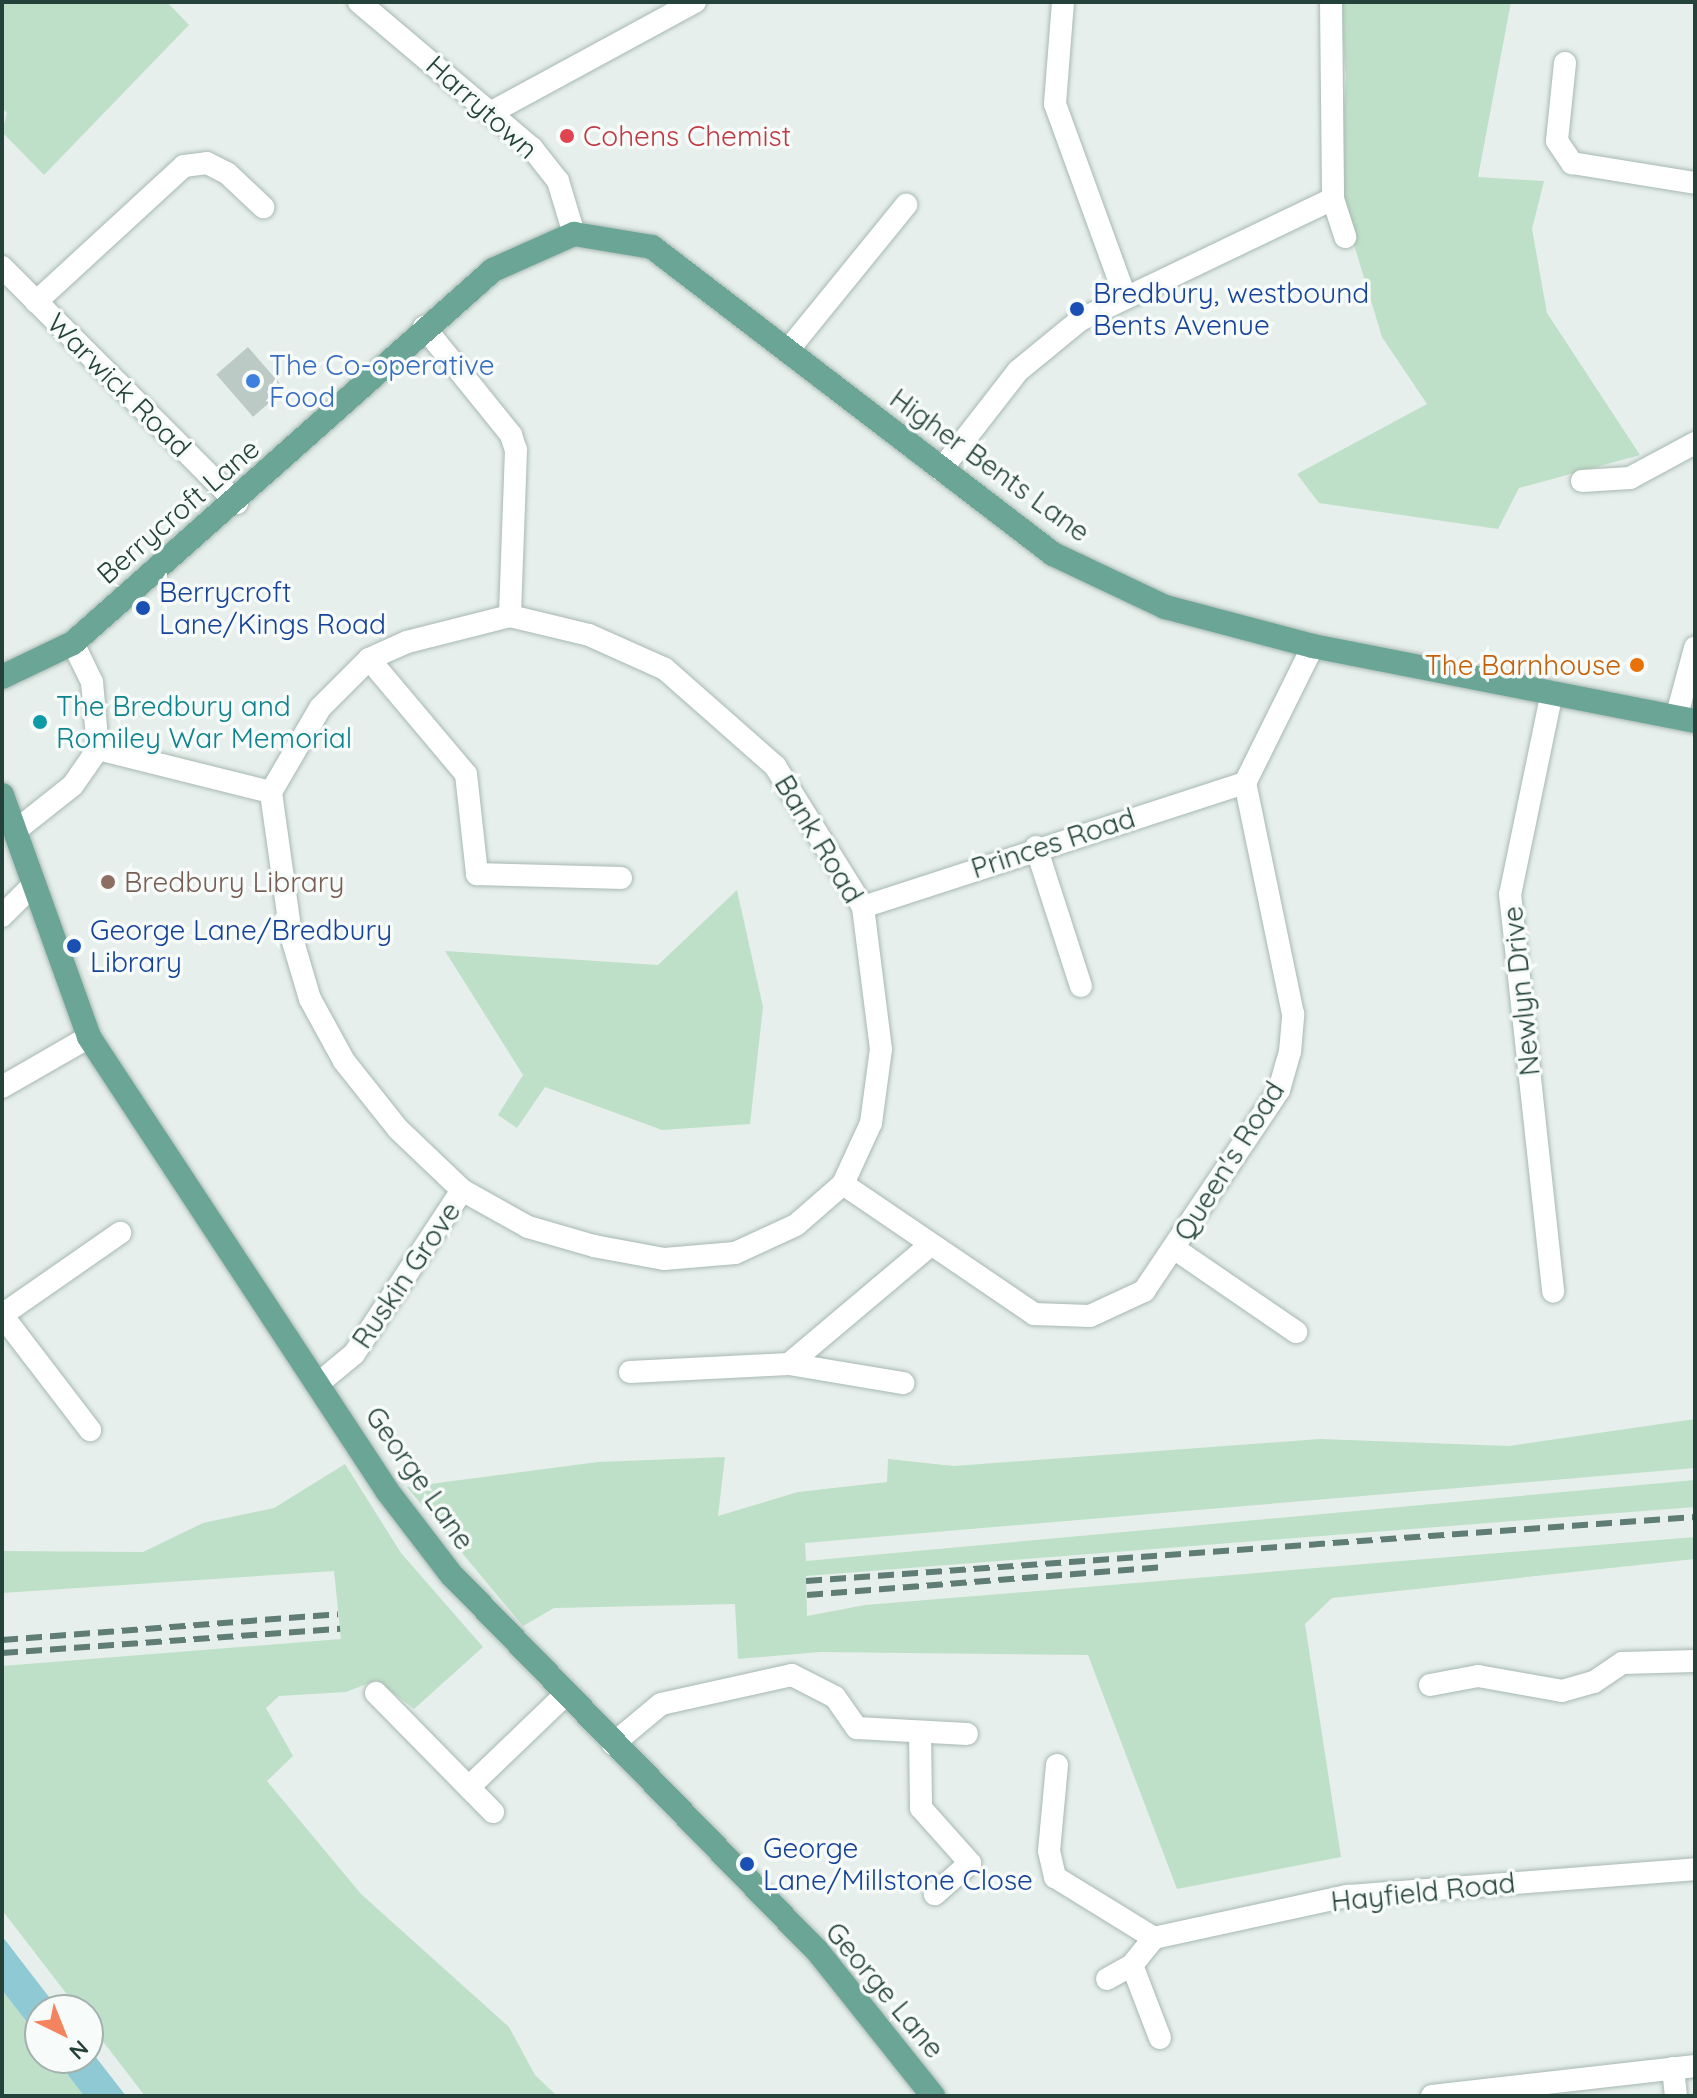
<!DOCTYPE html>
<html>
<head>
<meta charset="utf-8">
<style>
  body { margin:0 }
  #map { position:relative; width:1697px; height:2098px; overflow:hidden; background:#e6efeb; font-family:Quicksand,sans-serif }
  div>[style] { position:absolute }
  .green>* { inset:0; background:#bfe0c8 }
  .water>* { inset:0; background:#8ec9d4 }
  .building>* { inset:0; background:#bbcac4; transform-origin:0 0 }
  .roads { filter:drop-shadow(0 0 2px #a8b8b2) drop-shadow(0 0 2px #a8b8b2) }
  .minor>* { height:22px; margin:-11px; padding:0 11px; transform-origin:11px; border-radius:11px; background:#fff }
  .primary>* { height:24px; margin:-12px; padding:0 12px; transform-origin:12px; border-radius:12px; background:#6aa596 }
  .rail>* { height:6px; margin-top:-3px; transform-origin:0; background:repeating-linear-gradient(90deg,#5f7d75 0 16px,transparent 0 24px) }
  .dots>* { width:22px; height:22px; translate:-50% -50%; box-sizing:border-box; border:4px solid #f7fbf9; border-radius:50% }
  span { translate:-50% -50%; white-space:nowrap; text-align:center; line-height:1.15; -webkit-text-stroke:7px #f7fbf9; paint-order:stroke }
  .street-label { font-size:28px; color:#24423a }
  .health-label { font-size:28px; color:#be3a42 }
  .left { translate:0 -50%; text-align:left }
  .transit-label { font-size:28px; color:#164399 }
  .shop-label { font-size:28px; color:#366cbe }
  .food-label { font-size:28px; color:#c56008 }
  .right { translate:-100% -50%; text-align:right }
  .culture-label { font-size:28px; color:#0d838f }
  .education-label { font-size:28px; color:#785e54 }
  .frame { position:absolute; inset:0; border:4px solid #24423a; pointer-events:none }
  .north { position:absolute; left:24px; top:1994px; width:80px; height:80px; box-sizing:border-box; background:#f7fbf9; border:2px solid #a3b1ad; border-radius:50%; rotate:137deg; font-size:22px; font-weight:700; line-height:32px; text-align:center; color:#24423a }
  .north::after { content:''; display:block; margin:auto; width:28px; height:36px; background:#f4845f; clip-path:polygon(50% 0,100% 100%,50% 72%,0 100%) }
</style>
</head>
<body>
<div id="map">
  <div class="green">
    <div style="clip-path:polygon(2px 2px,167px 2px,189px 25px,44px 175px,2px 132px,7px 113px,2px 108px)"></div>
    <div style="clip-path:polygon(1340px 2px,1511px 2px,1478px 177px,1544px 181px,1532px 229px,1547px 313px,1640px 455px,1519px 488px,1498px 529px,1319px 503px,1297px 474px,1427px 404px,1382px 337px,1338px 192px,1346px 78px)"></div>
    <div style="clip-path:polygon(737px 890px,763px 1007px,750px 1124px,662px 1130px,545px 1087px,517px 1128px,498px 1115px,523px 1075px,445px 951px,658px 965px)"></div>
    <div style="clip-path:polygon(1695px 1419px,1695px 1468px,805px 1543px,806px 1561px,1695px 1480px,1695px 1507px,806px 1576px,807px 1616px,865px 1605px,1695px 1537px,1695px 1559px,1332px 1598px,1305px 1624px,1341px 1857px,1177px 1889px,1088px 1655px,820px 1652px,738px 1659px,735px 1604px,554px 1608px,523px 1626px,407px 1487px,598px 1462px,725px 1457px,718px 1516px,798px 1492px,887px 1482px,888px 1459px,954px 1466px,1320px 1439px,1509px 1446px)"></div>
    <div style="clip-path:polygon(345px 1464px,401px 1553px,483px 1647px,414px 1709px,377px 1680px,346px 1692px,279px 1696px,266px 1708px,293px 1756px,267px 1781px,361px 1894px,509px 2027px,535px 2075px,557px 2096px,145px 2096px,88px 2022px,88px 2010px,79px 2010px,2px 1910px,2px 1666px,341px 1639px,334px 1571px,2px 1593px,2px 1551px,143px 1552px,203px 1523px,274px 1508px)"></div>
    <div style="clip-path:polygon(2px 1990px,40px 2039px,40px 2058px,55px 2058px,84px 2096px,2px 2096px)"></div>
  </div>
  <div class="water">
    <div style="clip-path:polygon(2px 1936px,59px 2010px,40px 2010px,40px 2039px,2px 1990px)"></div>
    <div style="clip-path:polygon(88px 2047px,126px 2096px,84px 2096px,55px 2058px,88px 2058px)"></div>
  </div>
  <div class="building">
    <div style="left:248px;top:347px;width:56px;height:42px;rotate:49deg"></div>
  </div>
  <div class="roads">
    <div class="minor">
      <div style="left:359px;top:2px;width:226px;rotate:40.2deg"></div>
      <div style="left:532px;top:148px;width:42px;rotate:51.8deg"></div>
      <div style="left:558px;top:181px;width:55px;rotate:73.2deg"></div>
      <div style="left:1063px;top:2px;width:102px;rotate:94.5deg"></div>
      <div style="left:1055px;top:104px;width:202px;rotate:70deg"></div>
      <div style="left:1331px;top:2px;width:197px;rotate:89.4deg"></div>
      <div style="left:1333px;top:199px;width:40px;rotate:72deg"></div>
      <div style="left:1565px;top:63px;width:78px;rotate:95.9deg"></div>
      <div style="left:1557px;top:141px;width:27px;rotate:56deg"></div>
      <div style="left:1572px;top:163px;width:125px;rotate:9.2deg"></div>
      <div style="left:492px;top:112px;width:231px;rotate:-28.5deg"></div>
      <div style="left:2px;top:267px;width:333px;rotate:45.1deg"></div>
      <div style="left:36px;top:302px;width:201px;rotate:-42.6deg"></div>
      <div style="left:184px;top:166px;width:23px;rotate:-7deg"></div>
      <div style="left:207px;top:163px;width:22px;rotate:27deg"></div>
      <div style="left:227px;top:173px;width:50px;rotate:43.4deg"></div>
      <div style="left:424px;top:327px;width:139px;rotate:51.1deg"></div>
      <div style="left:511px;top:435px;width:16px;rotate:72deg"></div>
      <div style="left:516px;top:450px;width:166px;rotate:92.1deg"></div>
      <div style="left:789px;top:349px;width:186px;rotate:-50.9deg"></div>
      <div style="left:941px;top:470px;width:125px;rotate:-52.1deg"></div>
      <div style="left:1018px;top:371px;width:80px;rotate:-39.4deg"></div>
      <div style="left:1080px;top:320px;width:280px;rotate:-25.6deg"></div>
      <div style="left:1582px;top:481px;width:48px;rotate:-3.6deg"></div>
      <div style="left:1630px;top:478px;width:74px;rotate:-28.3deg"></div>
      <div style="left:369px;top:659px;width:150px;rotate:49.9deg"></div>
      <div style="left:466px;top:774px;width:101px;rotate:83.7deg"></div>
      <div style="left:477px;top:874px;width:144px;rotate:1.6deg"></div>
      <div style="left:1552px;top:692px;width:206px;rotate:101.7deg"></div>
      <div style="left:1510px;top:894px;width:400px;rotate:83.8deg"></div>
      <div style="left:1676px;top:718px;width:73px;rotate:-74.8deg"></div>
      <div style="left:98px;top:749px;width:178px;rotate:14deg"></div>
      <div style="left:14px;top:832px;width:75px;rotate:-38.5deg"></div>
      <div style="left:73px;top:785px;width:44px;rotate:-55.2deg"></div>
      <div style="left:98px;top:749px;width:67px;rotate:-95.1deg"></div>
      <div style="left:92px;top:682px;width:43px;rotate:-116deg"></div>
      <div style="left:1036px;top:847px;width:146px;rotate:72.1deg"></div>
      <div style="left:863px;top:907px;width:402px;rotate:-18deg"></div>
      <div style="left:2px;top:916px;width:45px;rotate:-45deg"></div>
      <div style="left:2px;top:1087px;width:100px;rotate:-29.9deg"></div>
      <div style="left:843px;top:1184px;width:231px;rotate:34.2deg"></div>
      <div style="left:1034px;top:1314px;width:56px;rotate:2deg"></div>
      <div style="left:1090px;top:1316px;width:60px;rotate:-24.8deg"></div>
      <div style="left:1144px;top:1291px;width:242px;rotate:-56.1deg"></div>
      <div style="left:1279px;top:1090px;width:40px;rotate:-74deg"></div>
      <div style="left:1290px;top:1052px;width:38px;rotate:-85deg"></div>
      <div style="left:1293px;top:1014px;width:236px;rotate:-101.7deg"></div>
      <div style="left:1245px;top:783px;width:153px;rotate:-63.6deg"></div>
      <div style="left:1175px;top:1249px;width:147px;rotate:34.4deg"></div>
      <div style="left:2px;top:1315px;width:145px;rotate:52.6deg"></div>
      <div style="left:2px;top:1315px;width:144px;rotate:-34.8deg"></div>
      <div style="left:789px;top:1364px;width:182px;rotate:-40.1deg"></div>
      <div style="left:630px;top:1372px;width:159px;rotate:-2.9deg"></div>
      <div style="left:789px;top:1364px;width:116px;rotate:9.5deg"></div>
      <div style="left:320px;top:1382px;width:44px;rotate:-39.5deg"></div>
      <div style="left:354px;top:1354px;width:196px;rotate:-56.6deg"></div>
      <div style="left:462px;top:1190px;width:88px;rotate:-136.4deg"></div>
      <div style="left:398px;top:1129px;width:87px;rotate:-128.5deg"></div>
      <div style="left:344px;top:1061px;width:71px;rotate:-118.7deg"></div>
      <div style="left:310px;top:999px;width:67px;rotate:-106.5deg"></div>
      <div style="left:291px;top:935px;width:144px;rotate:-98deg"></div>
      <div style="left:271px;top:792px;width:97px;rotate:-59.7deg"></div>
      <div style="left:320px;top:708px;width:69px;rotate:-45deg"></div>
      <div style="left:369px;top:659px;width:42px;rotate:-24.1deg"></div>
      <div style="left:407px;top:642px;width:106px;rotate:-14.2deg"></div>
      <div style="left:510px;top:616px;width:81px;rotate:13.5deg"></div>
      <div style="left:589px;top:635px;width:83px;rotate:24.1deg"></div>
      <div style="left:665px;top:669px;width:147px;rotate:41.4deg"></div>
      <div style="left:775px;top:766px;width:166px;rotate:58deg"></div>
      <div style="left:863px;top:907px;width:143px;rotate:82.8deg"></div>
      <div style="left:881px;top:1049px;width:75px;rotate:97.7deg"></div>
      <div style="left:871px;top:1123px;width:67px;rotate:114.7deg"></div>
      <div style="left:843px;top:1184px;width:62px;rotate:138.9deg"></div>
      <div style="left:796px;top:1225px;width:67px;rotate:155.3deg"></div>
      <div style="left:735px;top:1253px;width:71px;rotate:175.2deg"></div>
      <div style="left:664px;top:1259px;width:71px;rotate:-169.5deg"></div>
      <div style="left:594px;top:1246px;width:69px;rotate:-163.9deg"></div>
      <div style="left:528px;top:1227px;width:76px;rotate:-150.7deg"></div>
      <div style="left:1430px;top:1685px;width:49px;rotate:-10.6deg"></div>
      <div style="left:1478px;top:1676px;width:85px;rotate:10.1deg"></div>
      <div style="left:1562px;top:1691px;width:33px;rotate:-16deg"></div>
      <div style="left:1594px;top:1682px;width:34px;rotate:-34deg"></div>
      <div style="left:1622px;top:1663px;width:73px;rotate:-1.6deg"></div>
      <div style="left:376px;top:1693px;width:167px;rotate:45.5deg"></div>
      <div style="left:920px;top:1732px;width:76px;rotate:89.2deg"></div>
      <div style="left:921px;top:1808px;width:74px;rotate:48.3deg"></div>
      <div style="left:970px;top:1863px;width:47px;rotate:138.5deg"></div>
      <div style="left:613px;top:1744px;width:62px;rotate:-39.8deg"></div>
      <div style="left:661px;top:1704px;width:134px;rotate:-12.5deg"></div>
      <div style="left:792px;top:1675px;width:48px;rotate:27.1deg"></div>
      <div style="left:835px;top:1697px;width:38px;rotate:55deg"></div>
      <div style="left:857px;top:1728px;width:110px;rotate:3.1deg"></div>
      <div style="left:1057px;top:1765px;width:86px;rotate:95.3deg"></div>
      <div style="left:1049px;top:1851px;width:27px;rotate:77deg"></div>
      <div style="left:1055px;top:1877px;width:116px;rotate:31.6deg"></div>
      <div style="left:469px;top:1787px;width:134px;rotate:-43.8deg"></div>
      <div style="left:1107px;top:1979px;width:29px;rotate:-29deg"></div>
      <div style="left:1160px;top:2038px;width:78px;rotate:-111deg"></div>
      <div style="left:1132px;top:1965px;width:35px;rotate:-51deg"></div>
      <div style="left:1154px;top:1938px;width:198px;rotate:-12.3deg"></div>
      <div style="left:1347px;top:1896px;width:349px;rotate:-4.4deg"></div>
      <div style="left:1673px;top:2068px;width:28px;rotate:84deg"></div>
      <div style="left:1432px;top:2096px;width:265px;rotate:-6.5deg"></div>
    </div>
    <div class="primary">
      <div style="left:2px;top:677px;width:79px;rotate:-25.6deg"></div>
      <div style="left:73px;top:643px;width:562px;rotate:-41.61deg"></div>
      <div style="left:493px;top:270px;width:89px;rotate:-24deg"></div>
      <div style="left:574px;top:234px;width:79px;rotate:9.5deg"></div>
      <div style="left:652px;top:247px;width:505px;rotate:37.44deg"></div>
      <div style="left:1053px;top:554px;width:124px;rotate:25.3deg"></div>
      <div style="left:1165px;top:607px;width:153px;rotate:14.8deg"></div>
      <div style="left:1313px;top:646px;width:389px;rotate:11.1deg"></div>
      <div style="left:2px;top:795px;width:257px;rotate:70.2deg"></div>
      <div style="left:89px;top:1037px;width:544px;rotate:56.69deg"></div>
      <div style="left:388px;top:1492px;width:102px;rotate:52.6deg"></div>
      <div style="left:450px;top:1573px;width:530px;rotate:45.84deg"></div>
      <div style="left:819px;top:1953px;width:183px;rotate:51.4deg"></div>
    </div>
  </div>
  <div class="rail">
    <div style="left:806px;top:1581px;width:891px;rotate:-4.12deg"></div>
    <div style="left:807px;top:1595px;width:358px;rotate:-4.5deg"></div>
    <div style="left:2px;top:1640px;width:337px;rotate:-4.4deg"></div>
    <div style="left:2px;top:1653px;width:339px;rotate:-4.1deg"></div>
  </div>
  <div class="dots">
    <div style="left:567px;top:136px;background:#e0444e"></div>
    <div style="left:1077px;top:309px;background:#1a4fb4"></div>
    <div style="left:253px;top:381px;background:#3f7fe0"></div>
    <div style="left:143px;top:608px;background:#1a4fb4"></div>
    <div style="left:1637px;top:665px;background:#e8710a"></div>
    <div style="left:40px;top:722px;background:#0f9aa8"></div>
    <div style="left:108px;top:882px;background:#8d6e63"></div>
    <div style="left:74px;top:946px;background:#1a4fb4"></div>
    <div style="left:747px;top:1864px;background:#1a4fb4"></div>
  </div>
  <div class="street-label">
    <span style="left:482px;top:107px;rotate:42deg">Harrytown</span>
    <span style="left:119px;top:385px;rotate:45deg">Warwick Road</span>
    <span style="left:990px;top:465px;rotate:36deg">Higher Bents Lane</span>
    <span style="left:178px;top:511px;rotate:-41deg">Berrycroft Lane</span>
    <span style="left:819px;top:839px;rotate:59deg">Bank Road</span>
    <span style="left:1053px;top:843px;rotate:-18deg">Princes Road</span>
    <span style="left:1521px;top:991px;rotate:-96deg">Newlyn Drive</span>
    <span style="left:1229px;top:1161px;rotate:-58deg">Queen's Road</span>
    <span style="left:406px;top:1275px;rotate:-56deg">Ruskin Grove</span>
    <span style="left:420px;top:1478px;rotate:55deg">George Lane</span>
    <span style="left:1423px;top:1892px;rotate:-6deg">Hayfield Road</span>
    <span style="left:885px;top:1990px;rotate:50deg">George Lane</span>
  </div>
  <div class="health-label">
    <span class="left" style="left:583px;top:136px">Cohens Chemist</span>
  </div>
  <div class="transit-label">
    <span class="left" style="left:1093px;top:309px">Bredbury, westbound<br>Bents Avenue</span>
    <span class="left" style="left:159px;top:608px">Berrycroft<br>Lane/Kings Road</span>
    <span class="left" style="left:90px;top:946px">George Lane/Bredbury<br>Library</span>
    <span class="left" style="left:763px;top:1864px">George<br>Lane/Millstone Close</span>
  </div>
  <div class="shop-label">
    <span class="left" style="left:269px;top:381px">The Co-operative<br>Food</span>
  </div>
  <div class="food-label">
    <span class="right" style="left:1621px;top:665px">The Barnhouse</span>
  </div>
  <div class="culture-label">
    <span class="left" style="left:56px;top:722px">The Bredbury and<br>Romiley War Memorial</span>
  </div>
  <div class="education-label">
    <span class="left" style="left:124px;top:882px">Bredbury Library</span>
  </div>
  <div class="frame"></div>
  <div class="north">N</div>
</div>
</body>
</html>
